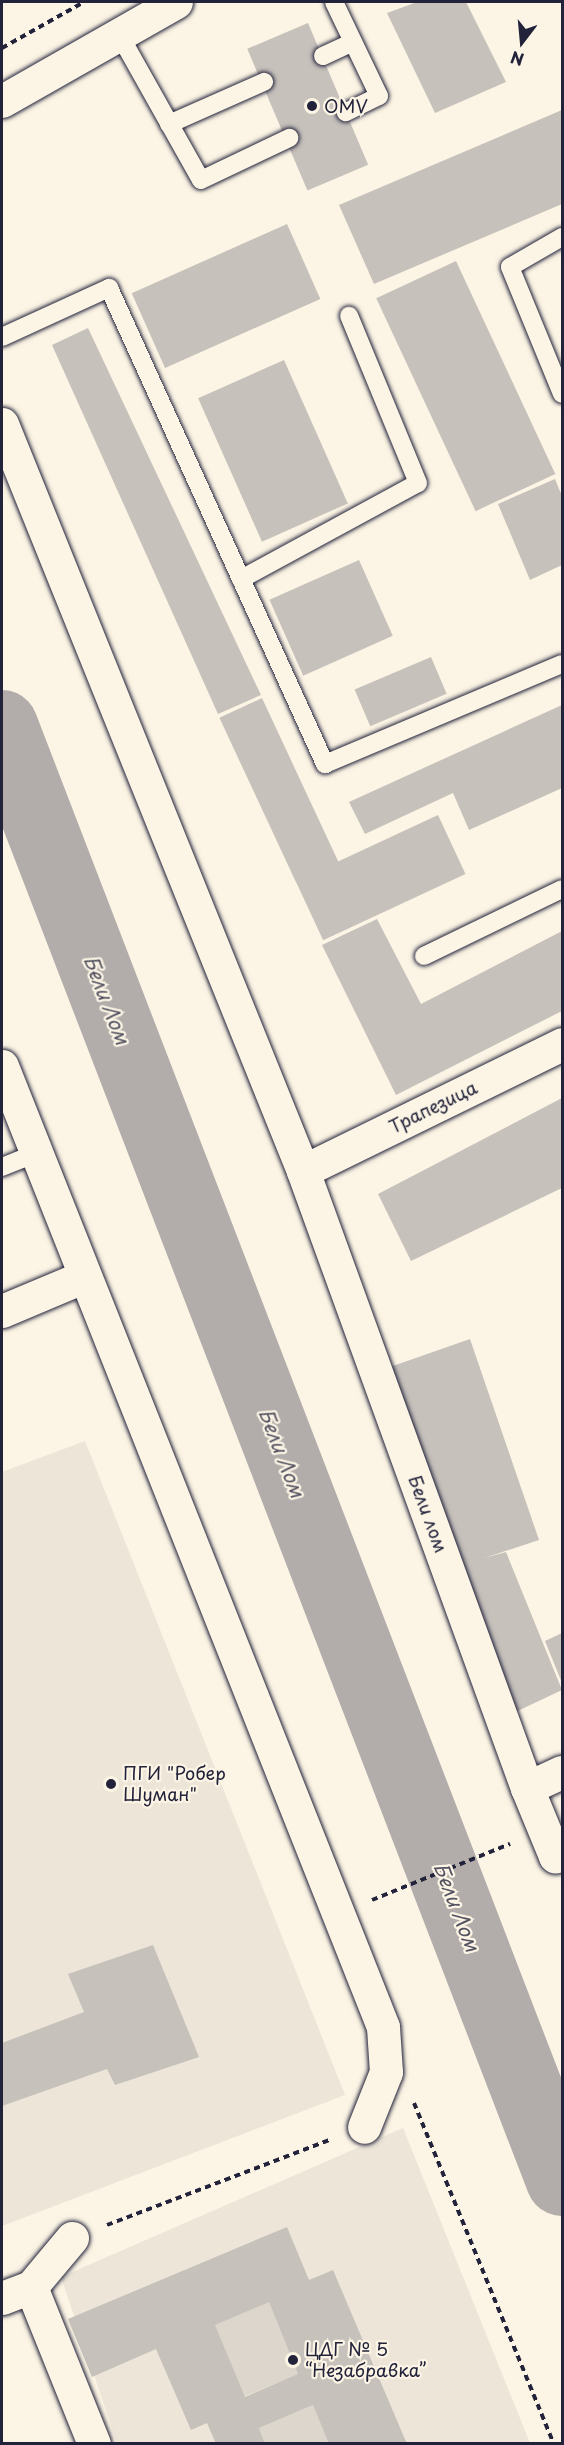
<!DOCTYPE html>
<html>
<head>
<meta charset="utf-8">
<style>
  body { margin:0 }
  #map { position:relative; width:564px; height:2445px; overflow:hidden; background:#fcf5e5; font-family:"Playpen Sans",sans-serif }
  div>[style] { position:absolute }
  .built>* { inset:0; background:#ece5d8 }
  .green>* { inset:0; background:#dcd6cc; transform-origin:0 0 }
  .river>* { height:72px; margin:-36px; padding:0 36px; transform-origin:36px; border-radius:36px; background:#b2adab }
  .building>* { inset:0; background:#c6c1bb; transform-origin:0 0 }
  .path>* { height:4px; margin-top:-2px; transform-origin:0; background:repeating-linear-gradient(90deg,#22223b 0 6px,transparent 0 10.5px) }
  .roads { filter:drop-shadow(0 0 2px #22223b) drop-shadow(0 0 2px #22223b) }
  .service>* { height:18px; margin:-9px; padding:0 9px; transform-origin:9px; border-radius:9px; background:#fcf5e5 }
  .minor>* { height:33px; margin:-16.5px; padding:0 16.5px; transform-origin:16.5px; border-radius:16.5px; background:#fcf5e5 }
  .tertiary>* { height:33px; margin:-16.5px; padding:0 16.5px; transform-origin:16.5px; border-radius:16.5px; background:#fcf5e5 }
  .dots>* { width:16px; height:16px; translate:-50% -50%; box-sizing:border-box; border:3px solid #fcf5e5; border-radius:50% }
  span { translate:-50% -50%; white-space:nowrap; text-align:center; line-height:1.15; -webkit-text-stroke:4.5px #fcf5e5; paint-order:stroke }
  .poi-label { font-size:18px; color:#22223b }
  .left { translate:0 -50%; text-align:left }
  .street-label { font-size:18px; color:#22223b }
  .water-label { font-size:20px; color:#545362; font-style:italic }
  .frame { position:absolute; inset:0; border:3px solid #22223b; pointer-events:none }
  .north { position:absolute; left:492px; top:12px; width:60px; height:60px; -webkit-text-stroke:4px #fcf5e5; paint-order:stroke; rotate:196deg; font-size:16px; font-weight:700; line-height:24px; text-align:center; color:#22223b }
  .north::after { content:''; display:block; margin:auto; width:21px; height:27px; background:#22223b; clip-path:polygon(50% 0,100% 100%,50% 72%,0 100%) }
</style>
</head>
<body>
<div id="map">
  <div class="built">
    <div style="clip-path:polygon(85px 1441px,345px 2095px,2px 2226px,2px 1472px)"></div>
    <div style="clip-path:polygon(403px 2128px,530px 2443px,117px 2443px,61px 2277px)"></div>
  </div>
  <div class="green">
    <div style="left:269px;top:2302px;width:78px;height:59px;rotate:68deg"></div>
    <div style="clip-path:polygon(313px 2405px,329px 2443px,265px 2443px,259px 2428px)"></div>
  </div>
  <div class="river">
    <div style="left:2px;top:726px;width:1558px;rotate:68.94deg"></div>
  </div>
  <div class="building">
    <div style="clip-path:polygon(417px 2px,466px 2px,506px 82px,435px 113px,387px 13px)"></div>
    <div style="left:308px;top:23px;width:154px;height:66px;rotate:67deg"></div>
    <div style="clip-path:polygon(562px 110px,562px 204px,374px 284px,339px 205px)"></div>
    <div style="left:287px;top:224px;width:82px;height:170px;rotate:66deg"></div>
    <div style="left:456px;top:261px;width:235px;height:88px;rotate:65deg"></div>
    <div style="clip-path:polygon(88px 328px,261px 695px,218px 714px,52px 345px)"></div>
    <div style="left:284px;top:360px;width:157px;height:94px;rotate:66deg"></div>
    <div style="clip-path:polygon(555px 479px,562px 496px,562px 565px,530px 580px,498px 504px)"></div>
    <div style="left:359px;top:560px;width:83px;height:98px;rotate:66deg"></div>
    <div style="left:431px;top:657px;width:40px;height:83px;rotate:67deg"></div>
    <div style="left:262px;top:698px;width:181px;height:47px;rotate:65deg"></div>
    <div style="clip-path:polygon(562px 705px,562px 788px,469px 830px,453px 793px,365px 834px,349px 802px)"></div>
    <div style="left:438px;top:815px;width:65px;height:157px;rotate:65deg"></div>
    <div style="clip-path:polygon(377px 919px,421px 1004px,562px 931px,562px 1011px,396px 1095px,322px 945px)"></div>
    <div style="clip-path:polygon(562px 1098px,562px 1188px,411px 1261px,378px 1194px)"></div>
    <div style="clip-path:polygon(470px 1339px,539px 1540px,484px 1558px,506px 1552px,562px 1690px,507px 1716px,390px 1367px)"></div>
    <div style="clip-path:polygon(562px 1633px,562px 1683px,545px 1641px)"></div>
    <div style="clip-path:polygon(153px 1945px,199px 2057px,115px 2085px,107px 2069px,2px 2106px,2px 2043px,84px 2012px,68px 1974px)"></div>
    <div style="clip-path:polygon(evenodd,287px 2227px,309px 2280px,333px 2270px,407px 2444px,329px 2444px,313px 2405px,259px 2428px,265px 2444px,216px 2444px,207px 2423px,191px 2430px,156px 2349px,92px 2377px,68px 2319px,287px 2227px,269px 2302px,298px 2374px,245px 2397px,215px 2325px,269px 2302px)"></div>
  </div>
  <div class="path">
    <div style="left:2px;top:48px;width:94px;rotate:-29.3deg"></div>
    <div style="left:372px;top:1900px;width:149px;rotate:-22.1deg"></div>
    <div style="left:414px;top:2103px;width:369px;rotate:67.7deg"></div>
    <div style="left:107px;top:2225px;width:239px;rotate:-20.9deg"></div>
  </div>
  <div class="roads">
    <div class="service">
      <div style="left:334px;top:2px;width:104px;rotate:64.4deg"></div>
      <div style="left:379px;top:96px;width:37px;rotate:154deg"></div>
      <div style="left:119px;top:34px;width:167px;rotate:60.7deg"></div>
      <div style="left:201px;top:180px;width:98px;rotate:-25.5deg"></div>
      <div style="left:323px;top:56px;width:33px;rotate:-25deg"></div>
      <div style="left:169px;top:124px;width:104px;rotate:-23.9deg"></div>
      <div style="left:562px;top:237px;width:60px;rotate:150deg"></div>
      <div style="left:510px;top:267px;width:137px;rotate:67.7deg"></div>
      <div style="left:2px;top:337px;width:118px;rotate:-24.6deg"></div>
      <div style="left:109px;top:288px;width:523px;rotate:65.59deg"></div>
      <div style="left:325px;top:764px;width:257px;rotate:-22.9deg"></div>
      <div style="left:241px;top:579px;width:201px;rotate:-28.5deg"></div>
      <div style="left:418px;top:483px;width:181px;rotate:-112.4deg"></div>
      <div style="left:424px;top:956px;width:153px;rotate:-25.9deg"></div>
      <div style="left:2px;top:1167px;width:35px;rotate:-22deg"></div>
    </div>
    <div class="minor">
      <div style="left:2px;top:424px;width:805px;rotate:68.05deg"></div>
      <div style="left:303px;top:1171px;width:656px;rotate:70.05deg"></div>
      <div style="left:527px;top:1788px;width:74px;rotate:67.6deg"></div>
      <div style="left:555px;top:1856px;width:8px;rotate:-23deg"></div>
      <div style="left:2px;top:1066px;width:1034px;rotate:68.37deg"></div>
      <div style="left:383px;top:2027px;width:45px;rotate:86.2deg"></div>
      <div style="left:386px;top:2072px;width:59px;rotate:111.8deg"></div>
      <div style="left:303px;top:1171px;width:288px;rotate:-26.1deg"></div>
      <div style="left:2px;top:1311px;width:88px;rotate:-22.8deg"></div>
      <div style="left:527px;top:1788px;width:38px;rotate:-25deg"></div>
      <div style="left:31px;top:2287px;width:169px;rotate:68.1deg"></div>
      <div style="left:2px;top:2298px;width:31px;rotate:-21deg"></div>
      <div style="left:31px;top:2287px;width:64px;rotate:-50.1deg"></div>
    </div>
    <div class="tertiary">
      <div style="left:2px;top:101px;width:200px;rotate:-29.6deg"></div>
    </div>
  </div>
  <div class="dots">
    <div style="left:312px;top:106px;background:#22223b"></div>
    <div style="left:111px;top:1784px;background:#22223b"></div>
    <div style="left:293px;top:2360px;background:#22223b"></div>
  </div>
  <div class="poi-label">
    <span class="left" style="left:324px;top:106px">OMV</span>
    <span class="left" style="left:123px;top:1784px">ПГИ "Робер<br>Шуман"</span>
    <span class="left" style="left:305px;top:2360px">ЦДГ № 5<br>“Незабравка”</span>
  </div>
  <div class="street-label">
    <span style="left:433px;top:1107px;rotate:-26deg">Трапезица</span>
    <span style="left:428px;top:1514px;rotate:70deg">Бели лом</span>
  </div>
  <div class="water-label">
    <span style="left:107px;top:1000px;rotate:69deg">Бели Лом</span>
    <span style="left:282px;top:1453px;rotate:69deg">Бели Лом</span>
    <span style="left:457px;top:1907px;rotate:69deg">Бели Лом</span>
  </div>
  <div class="frame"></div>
  <div class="north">N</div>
</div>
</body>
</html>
